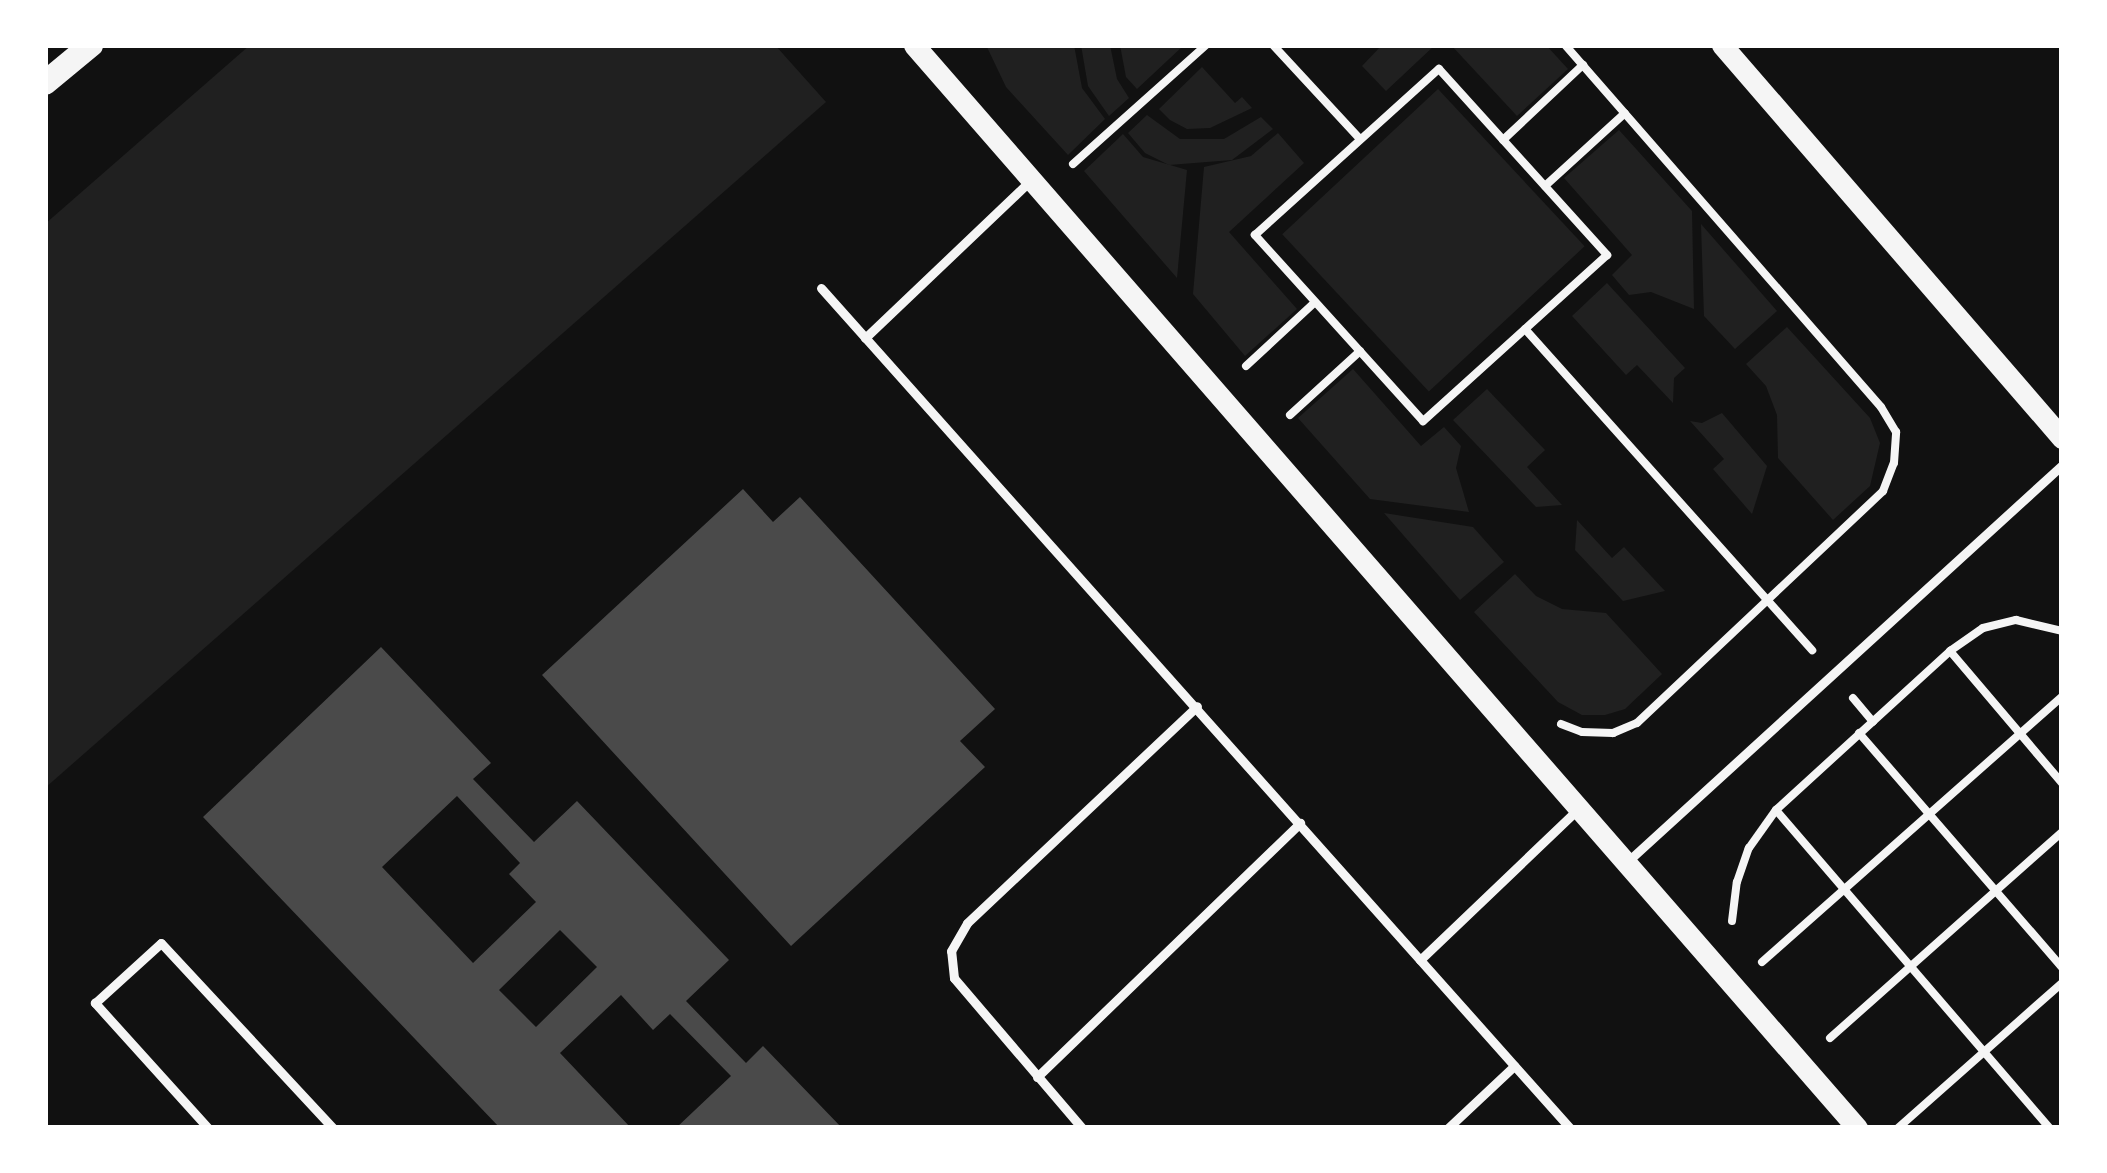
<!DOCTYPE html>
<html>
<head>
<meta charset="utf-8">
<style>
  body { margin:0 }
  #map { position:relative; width:2107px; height:1173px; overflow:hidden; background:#111; font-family:Bitter,serif }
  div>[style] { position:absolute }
  .green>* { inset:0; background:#202020; transform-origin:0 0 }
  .building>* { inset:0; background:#4a4a4a }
  .path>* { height:8px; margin:-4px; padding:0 4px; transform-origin:4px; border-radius:4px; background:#f5f5f5 }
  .service>* { height:9px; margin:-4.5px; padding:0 4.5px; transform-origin:4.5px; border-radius:4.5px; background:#f5f5f5 }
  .tertiary>* { height:21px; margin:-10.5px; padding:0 10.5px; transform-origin:10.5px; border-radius:10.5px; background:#f5f5f5 }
  .secondary>* { height:24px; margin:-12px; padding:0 12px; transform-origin:12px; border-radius:12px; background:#f5f5f5 }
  span { translate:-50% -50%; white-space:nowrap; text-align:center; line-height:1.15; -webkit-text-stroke:10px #fff; paint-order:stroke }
  .frame { position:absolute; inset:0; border:48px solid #fff; pointer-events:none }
</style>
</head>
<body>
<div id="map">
  <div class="green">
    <div style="clip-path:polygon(250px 45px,775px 45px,826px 102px,45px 788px,45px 224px)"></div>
    <div style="clip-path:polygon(986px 45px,1074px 45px,1082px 88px,1105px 119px,1068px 155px,1006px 87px)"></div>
    <div style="clip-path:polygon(1081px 45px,1110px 45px,1117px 79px,1129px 98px,1109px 116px,1088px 86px)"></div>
    <div style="clip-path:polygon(1120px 45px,1182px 45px,1183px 46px,1137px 89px,1126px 77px)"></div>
    <div style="clip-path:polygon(1382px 45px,1435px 45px,1386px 91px,1362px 66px)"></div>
    <div style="clip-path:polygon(1451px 45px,1546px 45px,1568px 69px,1517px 116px)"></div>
    <div style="clip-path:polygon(1202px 67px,1235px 103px,1242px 97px,1252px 108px,1210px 128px,1187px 129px,1170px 120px,1159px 109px)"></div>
    <div style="left:1438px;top:89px;width:215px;height:213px;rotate:47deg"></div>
    <div style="clip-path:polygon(1147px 115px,1180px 139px,1224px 139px,1261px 117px,1273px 129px,1232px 160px,1169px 165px,1145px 153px,1128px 133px)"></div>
    <div style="clip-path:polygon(1619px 130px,1692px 211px,1694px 309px,1651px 292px,1629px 295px,1612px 275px,1632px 255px,1564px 178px)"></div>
    <div style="clip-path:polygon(1278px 133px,1304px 163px,1229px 232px,1297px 309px,1245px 356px,1193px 294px,1204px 167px,1251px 156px)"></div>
    <div style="clip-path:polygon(1123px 134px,1143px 157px,1187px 170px,1177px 278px,1084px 171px)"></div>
    <div style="clip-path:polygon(1701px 224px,1777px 311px,1735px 349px,1704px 316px)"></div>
    <div style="clip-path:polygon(1607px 283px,1685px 368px,1674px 378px,1673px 403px,1637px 365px,1626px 375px,1572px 316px)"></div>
    <div style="clip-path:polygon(1787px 327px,1870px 418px,1880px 443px,1870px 486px,1833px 520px,1778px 458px,1777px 415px,1766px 386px,1746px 364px)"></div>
    <div style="clip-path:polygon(1353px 369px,1421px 446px,1444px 427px,1461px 446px,1456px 468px,1469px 512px,1370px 499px,1298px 418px)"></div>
    <div style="clip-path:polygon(1487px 389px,1545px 450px,1527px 467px,1562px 505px,1536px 507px,1453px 420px)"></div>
    <div style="clip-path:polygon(1722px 413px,1767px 466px,1752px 514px,1713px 469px,1724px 459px,1690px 421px,1702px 423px)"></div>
    <div style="clip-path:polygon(1384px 513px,1473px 527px,1504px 562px,1460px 600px)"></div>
    <div style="clip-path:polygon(1577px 520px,1612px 558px,1624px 547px,1665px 591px,1623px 601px,1575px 550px)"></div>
    <div style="clip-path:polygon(1515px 574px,1536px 596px,1562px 609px,1606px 613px,1662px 674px,1625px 709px,1605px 715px,1582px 715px,1558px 702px,1474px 612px)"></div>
  </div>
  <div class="building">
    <div style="clip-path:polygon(743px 489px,773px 522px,800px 497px,995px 709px,960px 741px,985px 767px,791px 946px,542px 675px)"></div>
    <div style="clip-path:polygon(evenodd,381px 647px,491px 763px,473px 779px,534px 842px,577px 801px,729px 960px,686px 1001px,746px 1063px,763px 1046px,842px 1128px,676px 1128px,731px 1076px,670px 1014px,653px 1030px,621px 995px,560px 1053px,631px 1128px,500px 1128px,203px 817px,381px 647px,457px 796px,520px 863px,509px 874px,536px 902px,473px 963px,382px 867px,457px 796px,381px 647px,560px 930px,597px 967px,536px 1027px,499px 990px,560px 930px)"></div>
  </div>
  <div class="path">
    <div style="left:1273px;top:45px;width:128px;rotate:47.2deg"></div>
    <div style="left:1439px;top:69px;width:251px;rotate:47.9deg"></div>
    <div style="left:1607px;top:255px;width:248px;rotate:137.9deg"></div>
    <div style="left:1423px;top:421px;width:251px;rotate:-132.1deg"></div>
    <div style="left:1255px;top:235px;width:248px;rotate:-42.1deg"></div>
    <div style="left:1503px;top:140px;width:110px;rotate:-43.2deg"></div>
    <div style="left:1073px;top:164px;width:178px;rotate:-41.8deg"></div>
    <div style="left:1545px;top:186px;width:108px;rotate:-42.4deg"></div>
    <div style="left:1525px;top:329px;width:431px;rotate:48.2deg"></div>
    <div style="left:1246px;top:366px;width:94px;rotate:-42.8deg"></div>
    <div style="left:1290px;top:415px;width:95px;rotate:-42.4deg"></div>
    <div style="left:1950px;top:651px;width:173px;rotate:49.7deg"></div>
    <div style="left:1853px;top:698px;width:31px;rotate:50deg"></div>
    <div style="left:1561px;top:724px;width:22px;rotate:21deg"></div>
    <div style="left:1582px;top:732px;width:31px;rotate:2deg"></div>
    <div style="left:1613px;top:733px;width:26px;rotate:-23deg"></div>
    <div style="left:1637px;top:723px;width:338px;rotate:-43.3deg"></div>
    <div style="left:1883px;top:491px;width:30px;rotate:-69deg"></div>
    <div style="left:1894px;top:463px;width:31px;rotate:-86deg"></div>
    <div style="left:1896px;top:432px;width:29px;rotate:-121deg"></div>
    <div style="left:1881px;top:407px;width:481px;rotate:-131.1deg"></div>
    <div style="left:1859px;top:733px;width:310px;rotate:49.1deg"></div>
    <div style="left:1776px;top:810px;width:420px;rotate:49.3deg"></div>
    <div style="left:1732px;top:921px;width:39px;rotate:-83deg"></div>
    <div style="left:1737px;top:882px;width:36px;rotate:-71deg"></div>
    <div style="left:1749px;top:848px;width:47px;rotate:-54.6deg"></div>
    <div style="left:1776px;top:810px;width:236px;rotate:-42.4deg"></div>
    <div style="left:1950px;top:651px;width:40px;rotate:-34.9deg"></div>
    <div style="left:1983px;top:628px;width:34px;rotate:-14deg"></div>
    <div style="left:2016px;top:620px;width:47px;rotate:13.4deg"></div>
    <div style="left:1762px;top:962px;width:400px;rotate:-41.5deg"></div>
    <div style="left:1830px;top:1038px;width:310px;rotate:-41.6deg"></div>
    <div style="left:1898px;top:1128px;width:219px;rotate:-41.5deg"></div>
  </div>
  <div class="service">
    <div style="left:821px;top:288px;width:1125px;rotate:48.28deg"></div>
    <div style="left:865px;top:338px;width:229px;rotate:-43.6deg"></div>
    <div style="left:1627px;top:862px;width:589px;rotate:-42.38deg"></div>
    <div style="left:1420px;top:960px;width:220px;rotate:-43.7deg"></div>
    <div style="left:1037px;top:1077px;width:366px;rotate:-44deg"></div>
    <div style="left:208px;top:1128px;width:169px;rotate:-132.1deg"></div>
    <div style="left:95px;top:1003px;width:89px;rotate:-42.3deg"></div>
    <div style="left:161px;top:943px;width:253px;rotate:47.1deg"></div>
    <div style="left:1082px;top:1128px;width:197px;rotate:-130.5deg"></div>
    <div style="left:954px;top:978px;width:27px;rotate:-96deg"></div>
    <div style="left:951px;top:951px;width:32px;rotate:-60deg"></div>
    <div style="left:967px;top:923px;width:316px;rotate:-43.3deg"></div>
    <div style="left:1448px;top:1128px;width:91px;rotate:-43.2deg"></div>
  </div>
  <div class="tertiary">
    <div style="left:914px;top:45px;width:1436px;rotate:48.95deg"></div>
    <div style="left:1722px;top:45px;width:520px;rotate:49.14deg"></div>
  </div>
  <div class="secondary">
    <div style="left:45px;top:83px;width:60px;rotate:-39.6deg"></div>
  </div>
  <div class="frame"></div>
</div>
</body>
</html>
